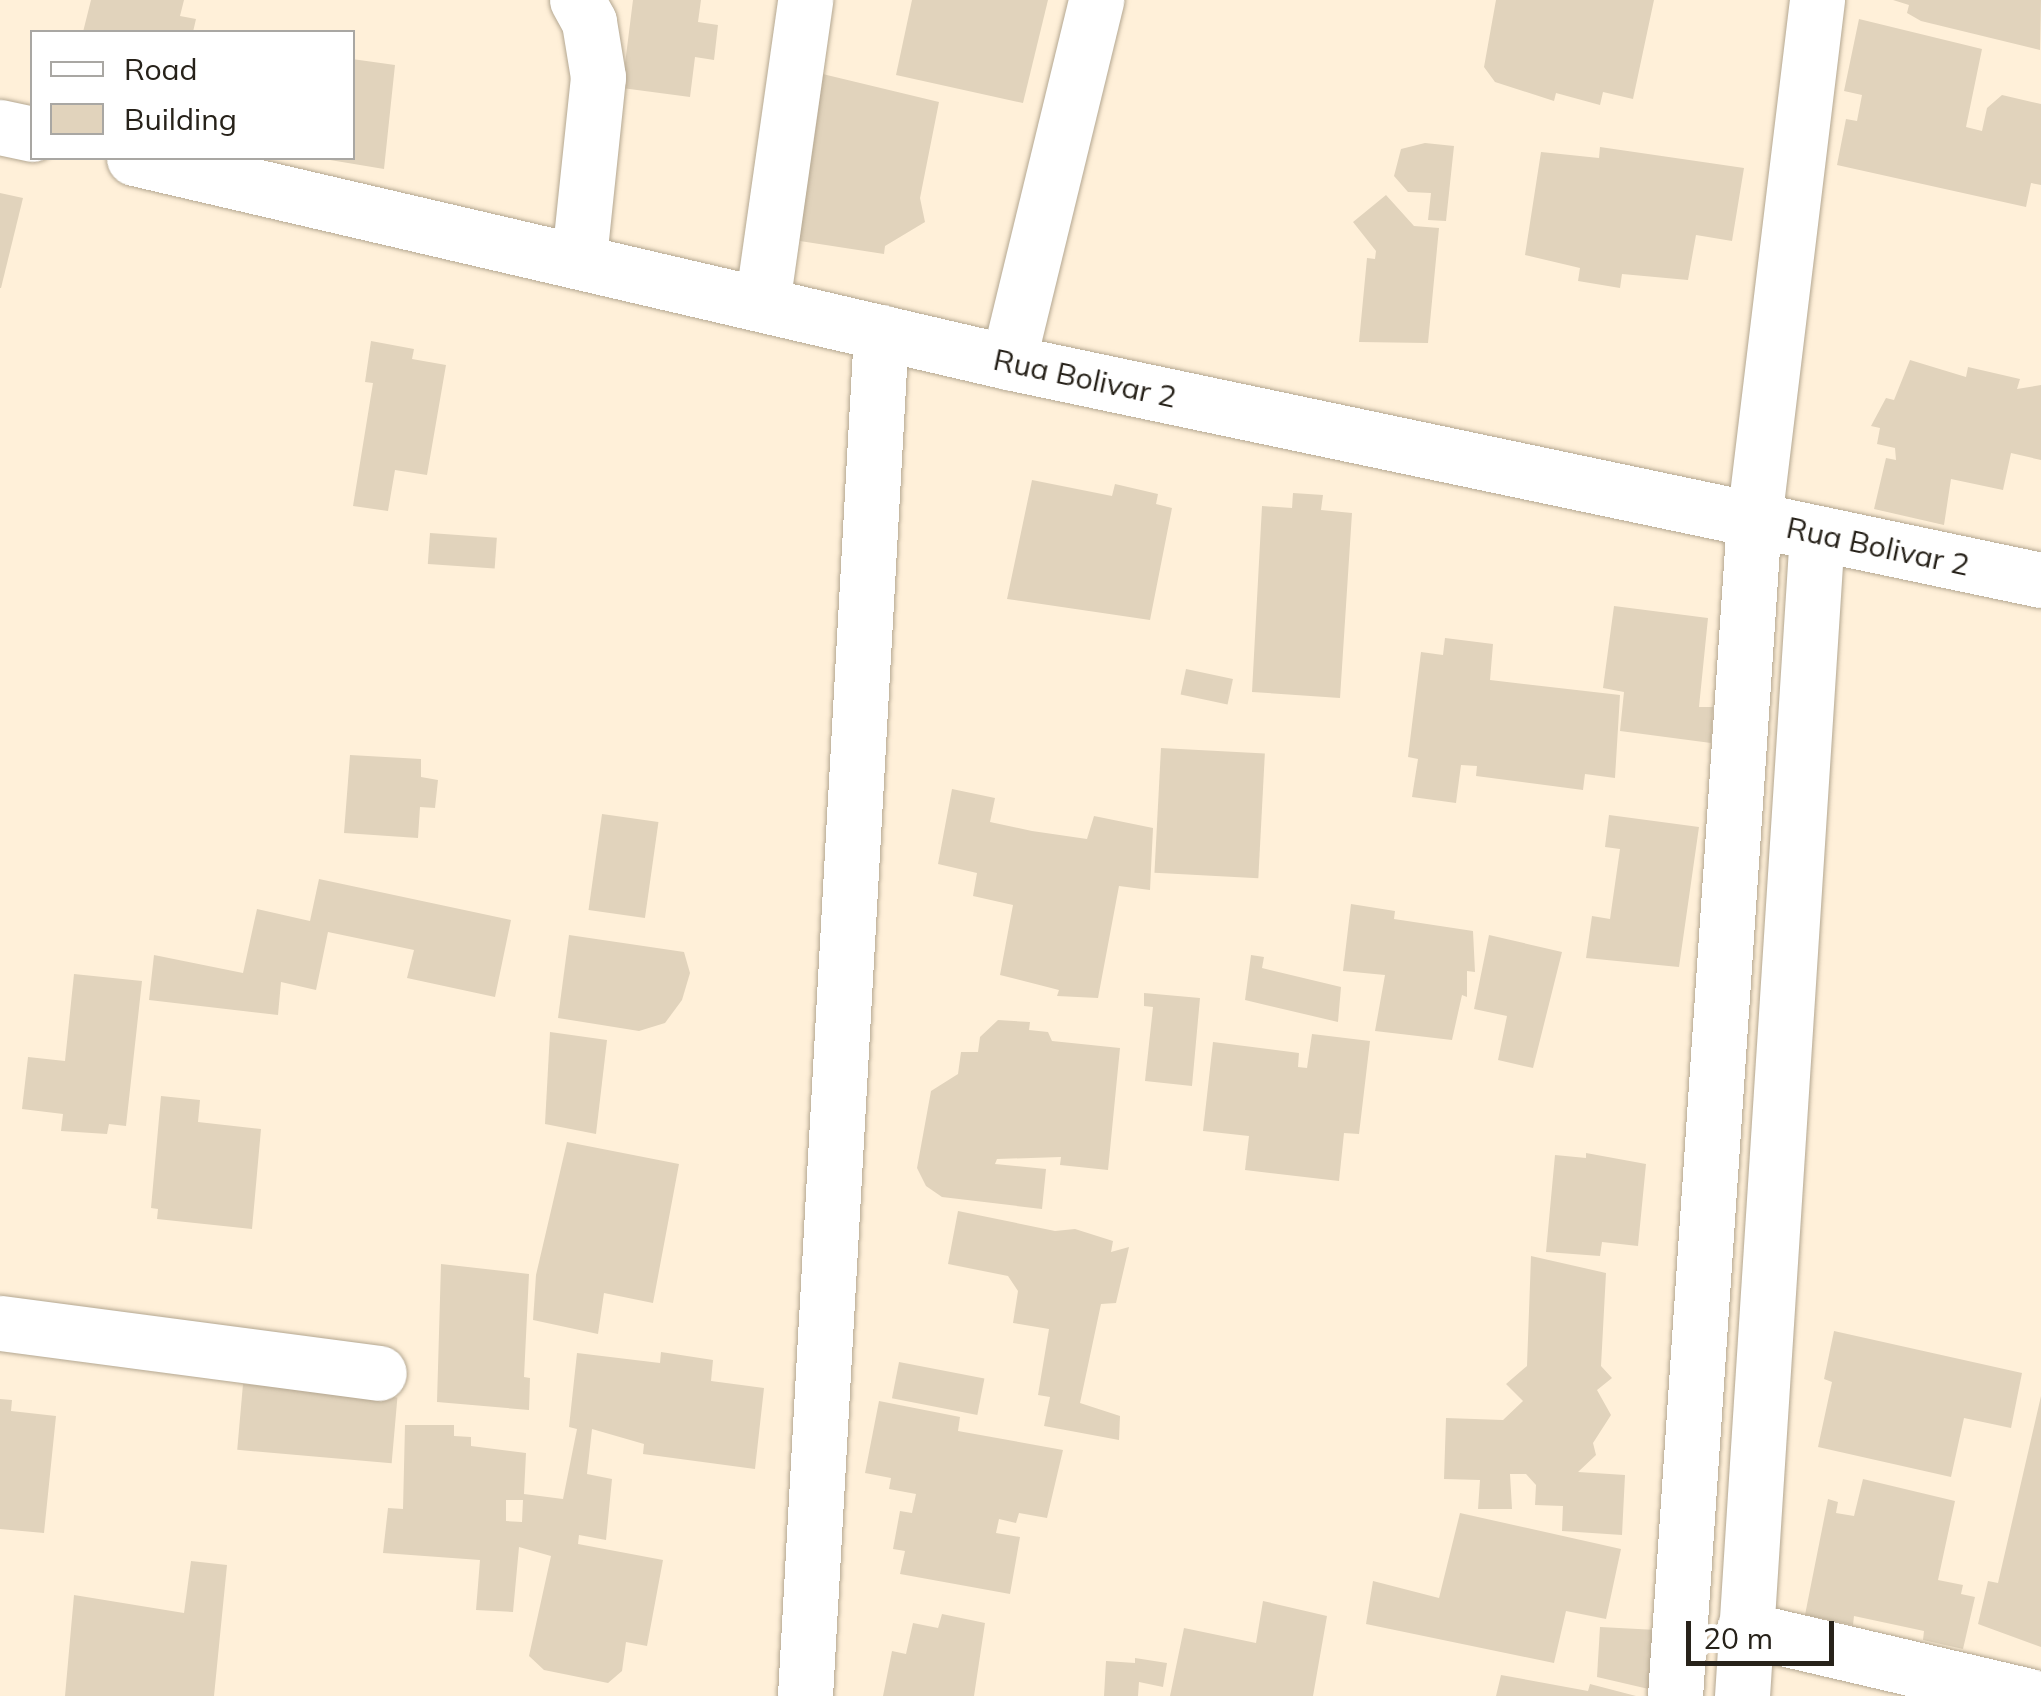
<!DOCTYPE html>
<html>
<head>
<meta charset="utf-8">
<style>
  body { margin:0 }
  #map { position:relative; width:2041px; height:1696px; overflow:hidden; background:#fff0d9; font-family:Mulish,sans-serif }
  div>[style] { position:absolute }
  .building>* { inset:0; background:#e1d3bc; transform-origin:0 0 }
  .roads { filter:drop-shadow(0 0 2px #b4a791) drop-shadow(0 0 2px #b4a791) }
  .minor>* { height:55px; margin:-27.5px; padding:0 27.5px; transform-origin:27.5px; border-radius:27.5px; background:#fff }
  span { translate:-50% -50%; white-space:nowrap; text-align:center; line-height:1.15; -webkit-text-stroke:8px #fff; paint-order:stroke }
  .street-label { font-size:30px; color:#27221a }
  .legend { position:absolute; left:30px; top:30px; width:325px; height:130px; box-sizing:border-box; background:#fff; border:2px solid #a9a7a3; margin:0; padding:12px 18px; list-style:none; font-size:30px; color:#27221a }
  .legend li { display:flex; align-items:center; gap:20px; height:50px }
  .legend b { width:50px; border:2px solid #a9a7a3 }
  .scale { position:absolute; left:1686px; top:1621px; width:148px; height:45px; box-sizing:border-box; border:5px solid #27221a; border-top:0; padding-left:12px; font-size:30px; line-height:35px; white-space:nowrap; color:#27221a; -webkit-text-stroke:8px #fff; paint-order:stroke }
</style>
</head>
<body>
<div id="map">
  <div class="building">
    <div style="clip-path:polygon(91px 0,184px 0,180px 16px,196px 19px,193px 32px,83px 32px)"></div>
    <div style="clip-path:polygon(633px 0,701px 0,698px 22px,718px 25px,714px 60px,695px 57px,690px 97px,622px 88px)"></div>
    <div style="clip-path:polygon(912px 0,1048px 0,1023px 103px,896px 75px)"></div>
    <div style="clip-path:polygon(1496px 0,1654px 0,1633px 99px,1603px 92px,1600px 105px,1556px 93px,1554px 101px,1495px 82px,1484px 67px)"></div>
    <div style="clip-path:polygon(1893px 0,2041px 0,2040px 50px,1921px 21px,1907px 13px,1909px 5px)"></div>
    <div style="clip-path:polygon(1859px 19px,1982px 49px,1966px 127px,1982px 131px,1987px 108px,2002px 95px,2041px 104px,2041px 185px,2031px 183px,2026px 207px,1837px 165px,1846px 119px,1857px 121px,1862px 95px,1844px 91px)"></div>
    <div style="clip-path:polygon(352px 59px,395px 65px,384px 169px,324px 159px,352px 158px)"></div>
    <div style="clip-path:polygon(806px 70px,939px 102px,920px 198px,925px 222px,885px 246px,884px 254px,787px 239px)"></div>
    <div style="clip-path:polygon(1425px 143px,1454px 146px,1446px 221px,1428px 220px,1431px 193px,1408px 192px,1394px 176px,1401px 149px)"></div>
    <div style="clip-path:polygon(1600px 147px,1744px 168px,1732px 241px,1696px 235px,1688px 280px,1622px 274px,1620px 288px,1578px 281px,1580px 268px,1525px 255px,1541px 152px,1599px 158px)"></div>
    <div style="clip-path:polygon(0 193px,23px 198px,1px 288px,0 288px)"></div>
    <div style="clip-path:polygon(1386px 195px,1414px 226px,1439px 228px,1428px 343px,1359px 342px,1367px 258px,1375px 259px,1376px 251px,1353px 222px)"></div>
    <div style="clip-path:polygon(371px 341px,414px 349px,412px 359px,446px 365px,427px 475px,395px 470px,388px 511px,353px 506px,373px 383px,365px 382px)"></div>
    <div style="clip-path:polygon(1910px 360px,1966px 377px,1968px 367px,2020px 379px,2017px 389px,2041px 385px,2041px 460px,2011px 453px,2003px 490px,1951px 479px,1944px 525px,1874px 509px,1886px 458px,1896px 460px,1895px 448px,1877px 444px,1880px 428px,1871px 426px,1886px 398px,1894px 400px)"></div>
    <div style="clip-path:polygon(1032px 480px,1112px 496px,1115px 484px,1158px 494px,1156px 504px,1172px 508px,1150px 620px,1007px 599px)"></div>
    <div style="clip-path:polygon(1293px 493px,1323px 495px,1321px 510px,1352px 513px,1340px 698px,1252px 692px,1262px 506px,1292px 508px)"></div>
    <div style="left:430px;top:533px;width:67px;height:31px;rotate:4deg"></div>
    <div style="clip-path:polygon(1614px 606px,1708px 618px,1699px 707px,1713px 707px,1711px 743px,1620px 731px,1624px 692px,1603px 688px)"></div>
    <div style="clip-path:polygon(1445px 638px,1493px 644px,1490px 680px,1620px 695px,1615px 778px,1585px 774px,1583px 790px,1476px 776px,1477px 766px,1461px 765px,1456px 803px,1412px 797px,1418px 759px,1408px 757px,1421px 652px,1443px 655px)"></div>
    <div style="left:1186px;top:669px;width:48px;height:26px;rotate:12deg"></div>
    <div style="left:1161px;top:748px;width:104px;height:125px;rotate:3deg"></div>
    <div style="clip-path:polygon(350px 755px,421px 759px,421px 777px,438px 780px,435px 808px,420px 807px,418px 838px,344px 833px)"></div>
    <div style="clip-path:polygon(952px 789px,995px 798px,990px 822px,1032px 831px,1087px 839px,1094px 816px,1153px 828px,1150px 890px,1119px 886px,1098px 998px,1057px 996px,1059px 990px,1000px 975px,1013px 905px,973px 896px,977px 873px,938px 864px)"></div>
    <div style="left:602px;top:814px;width:57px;height:97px;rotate:8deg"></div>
    <div style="clip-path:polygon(1609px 815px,1699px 827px,1679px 967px,1586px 958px,1592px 916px,1610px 919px,1620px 849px,1605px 847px)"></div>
    <div style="clip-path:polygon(319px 879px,511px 920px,495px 997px,407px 978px,414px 950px,328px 932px,316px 990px,281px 982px,278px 1015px,149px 1000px,154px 955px,243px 973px,257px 909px,310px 921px)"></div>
    <div style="clip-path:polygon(1351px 904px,1395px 911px,1394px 919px,1473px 931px,1475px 972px,1467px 971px,1467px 997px,1462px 995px,1452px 1040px,1375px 1031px,1385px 975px,1343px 971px)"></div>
    <div style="clip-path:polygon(569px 935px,684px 952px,690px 973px,682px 1000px,665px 1023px,639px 1031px,558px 1018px)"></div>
    <div style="clip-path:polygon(1489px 935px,1562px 952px,1533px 1068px,1498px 1060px,1507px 1016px,1474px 1009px)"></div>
    <div style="clip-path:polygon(1251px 955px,1264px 957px,1262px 968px,1341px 987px,1338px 1022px,1245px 1000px)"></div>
    <div style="clip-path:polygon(74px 974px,142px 981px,126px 1126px,109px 1124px,107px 1134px,61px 1131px,63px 1114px,22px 1109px,28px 1057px,65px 1061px)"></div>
    <div style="clip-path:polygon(1144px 993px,1200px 998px,1192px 1086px,1145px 1081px,1153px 1007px,1144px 1006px)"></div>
    <div style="clip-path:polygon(998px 1020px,1030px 1022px,1029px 1030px,1048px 1032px,1052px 1041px,1120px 1048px,1108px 1170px,1060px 1165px,1061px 1157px,997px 1159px,995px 1164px,1046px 1169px,1042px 1209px,942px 1197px,926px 1186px,917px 1168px,931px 1091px,958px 1074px,961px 1052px,978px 1052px,980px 1037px)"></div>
    <div style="clip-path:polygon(550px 1032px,607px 1040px,596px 1134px,545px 1124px)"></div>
    <div style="clip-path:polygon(1312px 1034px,1370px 1041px,1359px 1134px,1344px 1133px,1339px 1181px,1245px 1170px,1249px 1136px,1203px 1131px,1213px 1042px,1299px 1053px,1298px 1067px,1307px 1068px)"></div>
    <div style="clip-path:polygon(161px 1096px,200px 1100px,198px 1122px,261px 1129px,252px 1229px,157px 1219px,158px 1209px,151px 1208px)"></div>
    <div style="clip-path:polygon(567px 1142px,679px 1164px,653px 1303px,604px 1293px,598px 1334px,533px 1320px,536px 1275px)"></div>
    <div style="clip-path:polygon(1586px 1153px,1646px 1164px,1638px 1246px,1602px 1242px,1600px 1256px,1546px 1252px,1555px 1155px,1586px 1158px)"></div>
    <div style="clip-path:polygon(958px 1211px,1055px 1231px,1075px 1229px,1113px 1241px,1111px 1252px,1129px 1247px,1116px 1303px,1101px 1304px,1080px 1403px,1120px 1416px,1119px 1440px,1044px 1426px,1050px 1397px,1038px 1395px,1049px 1329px,1013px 1323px,1018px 1291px,1008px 1276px,948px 1264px)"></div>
    <div style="clip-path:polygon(1531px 1256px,1606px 1273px,1601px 1366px,1612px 1378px,1597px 1390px,1611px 1415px,1593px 1443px,1596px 1455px,1578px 1472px,1625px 1475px,1622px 1535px,1562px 1531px,1563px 1506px,1535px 1505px,1536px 1485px,1526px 1474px,1510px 1474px,1512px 1509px,1478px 1509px,1480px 1480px,1444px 1479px,1446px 1418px,1503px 1420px,1523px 1401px,1506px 1384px,1527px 1366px)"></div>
    <div style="clip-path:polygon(441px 1264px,529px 1274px,524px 1377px,530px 1378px,529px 1410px,437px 1402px)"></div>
    <div style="clip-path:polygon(1834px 1331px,2022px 1373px,2011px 1428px,1964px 1418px,1951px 1477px,1818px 1447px,1832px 1382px,1824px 1379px)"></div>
    <div style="clip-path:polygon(evenodd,661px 1352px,713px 1360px,711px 1381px,764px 1388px,755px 1469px,643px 1454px,644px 1444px,592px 1429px,587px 1474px,612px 1479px,606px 1540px,579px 1535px,578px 1544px,663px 1560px,647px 1646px,626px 1642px,622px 1671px,608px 1683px,544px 1670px,529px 1656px,551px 1556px,519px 1547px,513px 1612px,476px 1610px,480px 1560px,383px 1553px,388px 1508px,403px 1509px,405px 1425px,454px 1425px,454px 1436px,471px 1437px,471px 1446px,526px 1453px,524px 1494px,563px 1499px,577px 1429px,569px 1427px,577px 1353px,660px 1363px,661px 1352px,506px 1500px,523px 1500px,522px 1522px,506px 1521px,506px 1500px)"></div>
    <div style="left:899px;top:1362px;width:87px;height:37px;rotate:11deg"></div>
    <div style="left:243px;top:1384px;width:155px;height:66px;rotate:5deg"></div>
    <div style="clip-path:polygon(2041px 1396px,2041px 1647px,1978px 1624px,1988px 1581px,1998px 1583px)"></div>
    <div style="clip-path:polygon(0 1399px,12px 1400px,11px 1411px,56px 1416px,44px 1533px,0 1529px)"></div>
    <div style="clip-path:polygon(879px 1401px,960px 1417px,958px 1431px,1063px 1450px,1047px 1518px,1019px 1513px,1016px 1523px,999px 1519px,996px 1533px,1020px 1537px,1010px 1594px,900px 1574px,905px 1551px,893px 1549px,900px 1511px,912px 1513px,916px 1494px,889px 1489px,891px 1478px,865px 1473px)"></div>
    <div style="clip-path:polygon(1863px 1479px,1955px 1501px,1938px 1580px,1963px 1585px,1961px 1594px,1975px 1597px,1963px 1649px,1923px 1640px,1924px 1631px,1854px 1616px,1853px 1625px,1805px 1615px,1828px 1499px,1838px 1502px,1836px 1513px,1854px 1516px)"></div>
    <div style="clip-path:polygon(1460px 1513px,1621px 1549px,1606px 1619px,1566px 1611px,1554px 1663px,1366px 1624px,1373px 1581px,1439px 1598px)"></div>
    <div style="clip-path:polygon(191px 1561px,227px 1565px,214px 1696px,65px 1696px,74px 1595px,184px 1613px)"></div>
    <div style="clip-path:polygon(1263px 1601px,1327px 1616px,1313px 1696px,1170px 1696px,1184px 1628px,1256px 1643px)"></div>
    <div style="clip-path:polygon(942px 1614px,985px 1623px,974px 1696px,883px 1696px,892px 1651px,906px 1654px,913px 1623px,938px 1628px)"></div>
    <div style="clip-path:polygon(1600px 1627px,1657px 1630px,1653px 1690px,1597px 1677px)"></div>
    <div style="clip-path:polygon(1135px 1658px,1167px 1663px,1163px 1687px,1139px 1682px,1138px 1696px,1104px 1696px,1106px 1661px,1135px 1663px)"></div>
    <div style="clip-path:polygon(1501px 1675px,1588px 1691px,1590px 1684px,1636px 1696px,1496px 1696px)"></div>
  </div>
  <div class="roads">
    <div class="minor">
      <div style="left:577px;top:0;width:25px;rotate:61deg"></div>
      <div style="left:589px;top:22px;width:56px;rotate:80.7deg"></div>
      <div style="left:598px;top:77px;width:183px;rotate:96deg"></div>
      <div style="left:0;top:127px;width:33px;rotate:12deg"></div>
      <div style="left:134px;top:158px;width:897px;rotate:13.14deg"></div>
      <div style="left:1008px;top:362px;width:1056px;rotate:11.92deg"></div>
      <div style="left:762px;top:304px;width:307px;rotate:-81.9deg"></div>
      <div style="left:1008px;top:362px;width:373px;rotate:-76.3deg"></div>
      <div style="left:0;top:1323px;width:382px;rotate:7.5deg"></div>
      <div style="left:1744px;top:1629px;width:293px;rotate:13.2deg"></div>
      <div style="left:805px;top:1696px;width:1366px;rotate:-86.81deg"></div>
      <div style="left:1675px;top:1696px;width:1179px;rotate:-86.16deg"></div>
      <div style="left:1754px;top:520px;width:524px;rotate:-83.09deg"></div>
      <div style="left:1742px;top:1696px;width:1165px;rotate:-86.31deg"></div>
    </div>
  </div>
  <div class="street-label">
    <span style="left:1085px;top:378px;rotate:12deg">Rua Bolivar 2</span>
    <span style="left:1878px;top:546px;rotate:12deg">Rua Bolivar 2</span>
  </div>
  <ul class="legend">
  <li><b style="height:12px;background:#fff"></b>Road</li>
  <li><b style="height:28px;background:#e1d3bc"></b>Building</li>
  </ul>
  <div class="scale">20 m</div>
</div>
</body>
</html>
